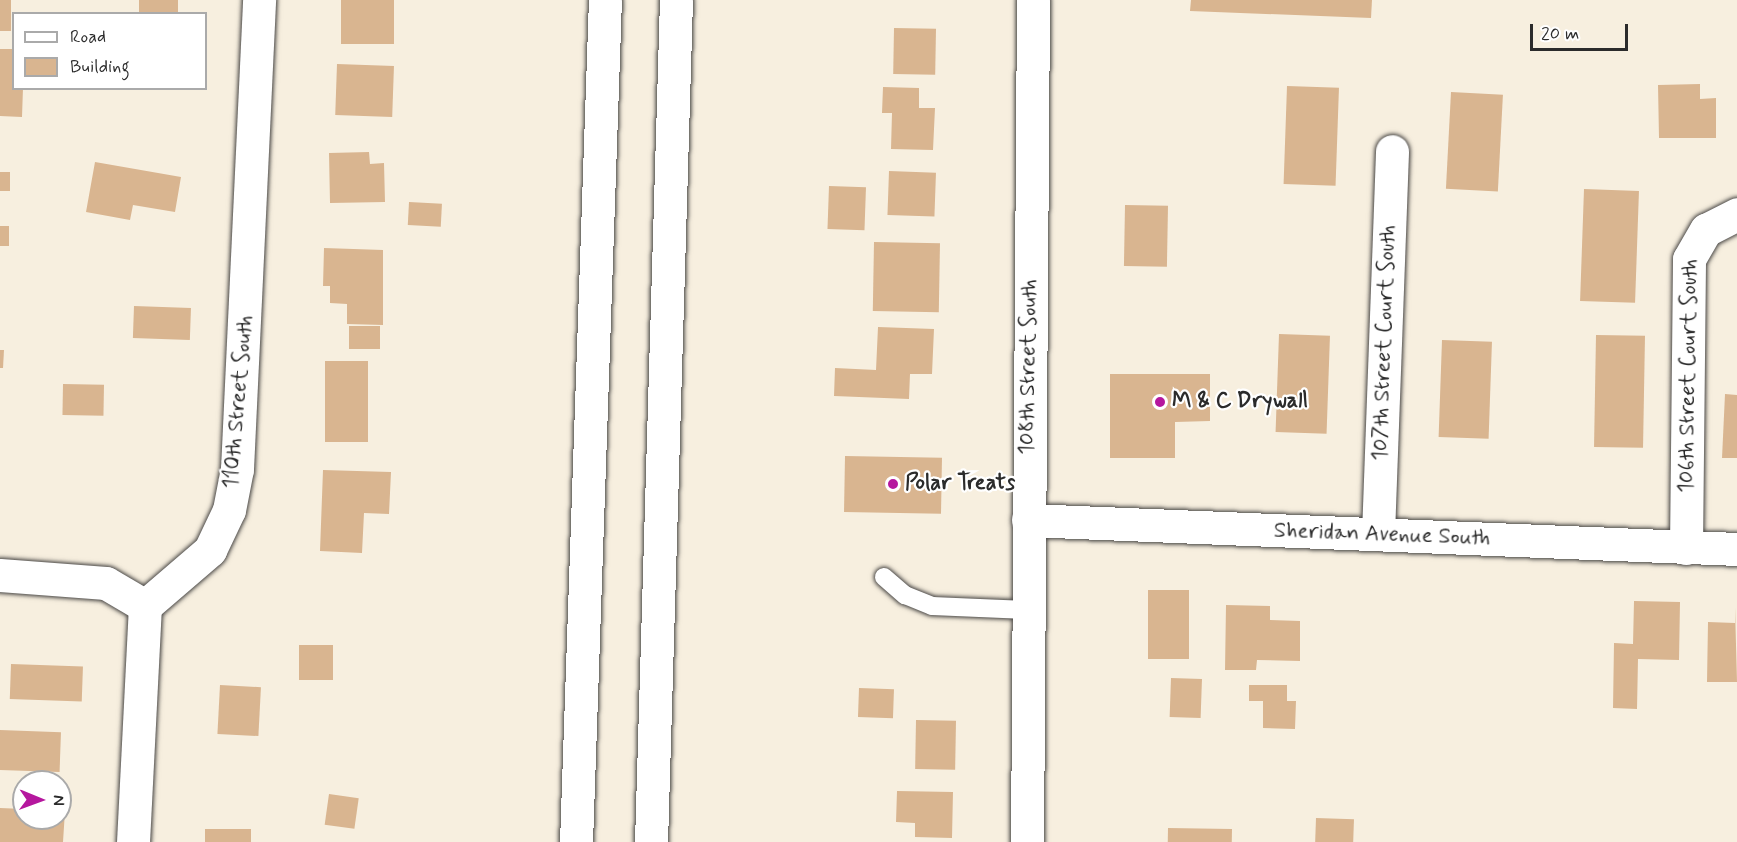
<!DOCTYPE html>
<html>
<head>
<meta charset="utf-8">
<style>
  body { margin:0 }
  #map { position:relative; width:1737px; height:842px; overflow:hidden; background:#f7efdf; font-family:Mynerve,sans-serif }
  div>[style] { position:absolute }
  .building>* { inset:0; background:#d9b590; transform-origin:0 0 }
  .roads { filter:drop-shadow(0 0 2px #4a4846) drop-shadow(0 0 2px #4a4846) }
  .lane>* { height:18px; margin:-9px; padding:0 9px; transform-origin:9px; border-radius:9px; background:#fff }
  .street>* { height:33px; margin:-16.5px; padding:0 16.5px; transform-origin:16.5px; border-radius:16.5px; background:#fff }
  .secondary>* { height:33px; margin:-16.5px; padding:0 16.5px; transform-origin:16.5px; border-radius:16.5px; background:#fff }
  .highway>* { height:33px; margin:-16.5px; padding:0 16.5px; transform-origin:16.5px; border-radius:16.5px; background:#fff }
  .dots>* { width:16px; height:16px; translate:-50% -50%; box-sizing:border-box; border:3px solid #fff; border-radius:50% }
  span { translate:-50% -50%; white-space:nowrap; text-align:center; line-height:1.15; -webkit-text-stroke:4.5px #fff; paint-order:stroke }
  .street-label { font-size:22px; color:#2b2b2b }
  .poi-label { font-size:22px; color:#2b2b2b; font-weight:700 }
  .left { translate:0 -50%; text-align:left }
  .legend { position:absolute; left:12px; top:12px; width:195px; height:78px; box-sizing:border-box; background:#fff; border:2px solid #aaa; margin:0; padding:8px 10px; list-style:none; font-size:18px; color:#2b2b2b }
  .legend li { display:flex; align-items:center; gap:12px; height:30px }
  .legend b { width:30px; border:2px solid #aaa }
  .north { position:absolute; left:12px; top:770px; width:60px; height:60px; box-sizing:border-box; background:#fff; border:2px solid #aaa; border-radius:50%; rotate:91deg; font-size:16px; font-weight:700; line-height:24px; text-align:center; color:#2b2b2b }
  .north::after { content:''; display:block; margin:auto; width:21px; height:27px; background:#b5179e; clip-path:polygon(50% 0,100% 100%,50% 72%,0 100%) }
  .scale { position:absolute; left:1530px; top:24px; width:98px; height:27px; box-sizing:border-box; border:3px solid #2b2b2b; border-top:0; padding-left:8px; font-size:18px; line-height:21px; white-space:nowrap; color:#2b2b2b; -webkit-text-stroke:4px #fff; paint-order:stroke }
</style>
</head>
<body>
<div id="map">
  <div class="building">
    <div style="left:0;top:0;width:11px;height:31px"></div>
    <div style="left:139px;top:0;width:39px;height:14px"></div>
    <div style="left:341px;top:0;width:53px;height:44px"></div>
    <div style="clip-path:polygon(1191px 0,1372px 0,1371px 18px,1190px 11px)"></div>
    <div style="left:894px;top:28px;width:42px;height:46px;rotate:1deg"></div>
    <div style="clip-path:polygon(0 49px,14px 49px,14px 88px,23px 88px,22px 117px,0 116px)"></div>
    <div style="left:337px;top:64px;width:57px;height:51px;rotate:2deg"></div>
    <div style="clip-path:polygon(1700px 84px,1700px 99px,1716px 98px,1716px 138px,1659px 138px,1658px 85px)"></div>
    <div style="left:1287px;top:86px;width:52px;height:98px;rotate:2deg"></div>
    <div style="clip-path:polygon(883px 87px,919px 88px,919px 108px,935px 108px,933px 150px,891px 149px,892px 113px,882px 113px)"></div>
    <div style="left:1451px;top:92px;width:52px;height:97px;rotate:3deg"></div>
    <div style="clip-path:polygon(369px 152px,370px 164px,384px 163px,385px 202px,330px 203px,329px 153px)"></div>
    <div style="clip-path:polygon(95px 162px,181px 177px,175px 212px,133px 205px,130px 220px,86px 212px)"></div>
    <div style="left:889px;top:171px;width:47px;height:44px;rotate:2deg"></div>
    <div style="left:0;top:172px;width:10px;height:19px"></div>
    <div style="left:829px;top:186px;width:37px;height:43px;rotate:2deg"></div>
    <div style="left:1584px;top:189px;width:55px;height:112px;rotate:2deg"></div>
    <div style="left:409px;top:202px;width:33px;height:23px;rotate:3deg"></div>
    <div style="left:1125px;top:205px;width:43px;height:61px;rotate:1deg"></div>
    <div style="left:0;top:226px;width:9px;height:20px"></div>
    <div style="left:874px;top:242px;width:66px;height:69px;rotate:1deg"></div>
    <div style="clip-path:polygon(324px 248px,383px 250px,383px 325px,347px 324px,347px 304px,330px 303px,330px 286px,323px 286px)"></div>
    <div style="left:134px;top:306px;width:57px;height:32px;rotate:2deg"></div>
    <div style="left:349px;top:326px;width:31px;height:23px"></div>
    <div style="clip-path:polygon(878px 327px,934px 329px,932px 374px,910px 374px,909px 399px,834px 396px,835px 368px,876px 370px)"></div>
    <div style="left:1279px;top:334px;width:51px;height:98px;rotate:2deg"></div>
    <div style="left:1596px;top:335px;width:49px;height:112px;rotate:1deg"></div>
    <div style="left:1442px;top:340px;width:50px;height:97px;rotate:2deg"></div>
    <div style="clip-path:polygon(0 350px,4px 350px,3px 368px,0 368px)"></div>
    <div style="left:325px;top:361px;width:43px;height:81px"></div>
    <div style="clip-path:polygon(1110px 374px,1210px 374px,1210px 421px,1175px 422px,1175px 458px,1110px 458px)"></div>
    <div style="left:63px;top:384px;width:41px;height:31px;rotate:1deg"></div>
    <div style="clip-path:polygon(1725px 394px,1737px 395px,1737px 458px,1722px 458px)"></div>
    <div style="left:845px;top:456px;width:97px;height:56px;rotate:1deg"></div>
    <div style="clip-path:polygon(323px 470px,391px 472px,389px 514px,364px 513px,362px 553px,320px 551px)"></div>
    <div style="left:1148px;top:590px;width:41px;height:69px"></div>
    <div style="clip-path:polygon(1634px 601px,1680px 602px,1679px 660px,1638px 659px,1637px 709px,1613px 708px,1614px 643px,1633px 644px)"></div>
    <div style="clip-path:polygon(1226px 605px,1270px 606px,1270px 620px,1300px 621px,1300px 661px,1257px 660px,1256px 670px,1225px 670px)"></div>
    <div style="clip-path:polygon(1735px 607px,1737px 682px,1707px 682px,1708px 622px,1735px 623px)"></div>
    <div style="left:333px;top:645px;width:35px;height:34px;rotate:90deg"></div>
    <div style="left:11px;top:664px;width:72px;height:35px;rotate:2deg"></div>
    <div style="left:1171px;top:678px;width:31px;height:39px;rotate:2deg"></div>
    <div style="left:220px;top:685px;width:41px;height:49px;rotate:3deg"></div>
    <div style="clip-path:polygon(1249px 685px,1287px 685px,1287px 701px,1296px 701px,1295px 729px,1263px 728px,1263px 701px,1249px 701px)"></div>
    <div style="left:859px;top:688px;width:35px;height:29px;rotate:2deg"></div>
    <div style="left:916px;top:720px;width:40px;height:49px;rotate:1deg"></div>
    <div style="left:0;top:730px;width:61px;height:40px;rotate:2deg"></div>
    <div style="clip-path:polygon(897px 791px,953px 792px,952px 838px,915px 837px,915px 823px,896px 822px)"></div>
    <div style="left:329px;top:794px;width:30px;height:31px;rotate:8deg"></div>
    <div style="clip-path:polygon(0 808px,24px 809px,24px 818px,60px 818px,65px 811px,63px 842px,0 842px)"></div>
    <div style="left:1316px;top:818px;width:38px;height:24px;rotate:2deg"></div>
    <div style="left:1168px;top:828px;width:64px;height:14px;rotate:1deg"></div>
    <div style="left:205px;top:829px;width:46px;height:13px"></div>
  </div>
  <div class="roads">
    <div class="lane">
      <div style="left:884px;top:577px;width:28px;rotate:41deg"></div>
      <div style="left:905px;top:595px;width:29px;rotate:22deg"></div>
      <div style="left:932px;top:606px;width:95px;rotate:2.4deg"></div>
    </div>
    <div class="street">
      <div style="left:1028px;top:520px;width:710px;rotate:2.34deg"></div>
      <div style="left:1378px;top:534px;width:383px;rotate:-87.9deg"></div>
      <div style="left:1686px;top:548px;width:289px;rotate:-89.4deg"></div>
      <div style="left:1689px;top:259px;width:34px;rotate:-60deg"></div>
      <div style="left:1706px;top:230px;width:35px;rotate:-27deg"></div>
      <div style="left:0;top:575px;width:106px;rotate:4.3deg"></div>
      <div style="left:106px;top:583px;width:45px;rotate:30.5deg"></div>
      <div style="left:133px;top:842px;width:236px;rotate:-87.1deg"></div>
      <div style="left:145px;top:606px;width:86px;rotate:-40.7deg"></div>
      <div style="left:210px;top:550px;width:44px;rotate:-64.6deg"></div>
      <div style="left:229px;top:510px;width:42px;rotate:-79deg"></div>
      <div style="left:237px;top:469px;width:470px;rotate:-87.3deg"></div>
    </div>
    <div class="secondary">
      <div style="left:1027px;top:842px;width:842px;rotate:-89.59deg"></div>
    </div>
    <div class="highway">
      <div style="left:576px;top:842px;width:842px;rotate:-88.03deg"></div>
      <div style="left:651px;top:842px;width:842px;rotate:-88.3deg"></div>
    </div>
  </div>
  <div class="dots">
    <div style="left:1160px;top:402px;background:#b5179e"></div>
    <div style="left:893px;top:484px;background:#b5179e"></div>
  </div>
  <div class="street-label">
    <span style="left:1385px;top:343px;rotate:-88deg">107th Street Court South</span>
    <span style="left:1029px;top:367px;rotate:-89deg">108th Street South</span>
    <span style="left:1689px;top:376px;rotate:-89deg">106th Street Court South</span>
    <span style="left:239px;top:402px;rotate:-85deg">110th Street South</span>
    <span style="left:1382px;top:535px;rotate:2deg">Sheridan Avenue South</span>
  </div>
  <div class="poi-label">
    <span class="left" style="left:1172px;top:402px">M &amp; C Drywall</span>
    <span class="left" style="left:905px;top:484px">Polar Treats</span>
  </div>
  <ul class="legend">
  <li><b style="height:8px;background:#fff"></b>Road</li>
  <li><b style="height:16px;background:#d9b590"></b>Building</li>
  </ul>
  <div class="north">N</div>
  <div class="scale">20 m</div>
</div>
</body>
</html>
